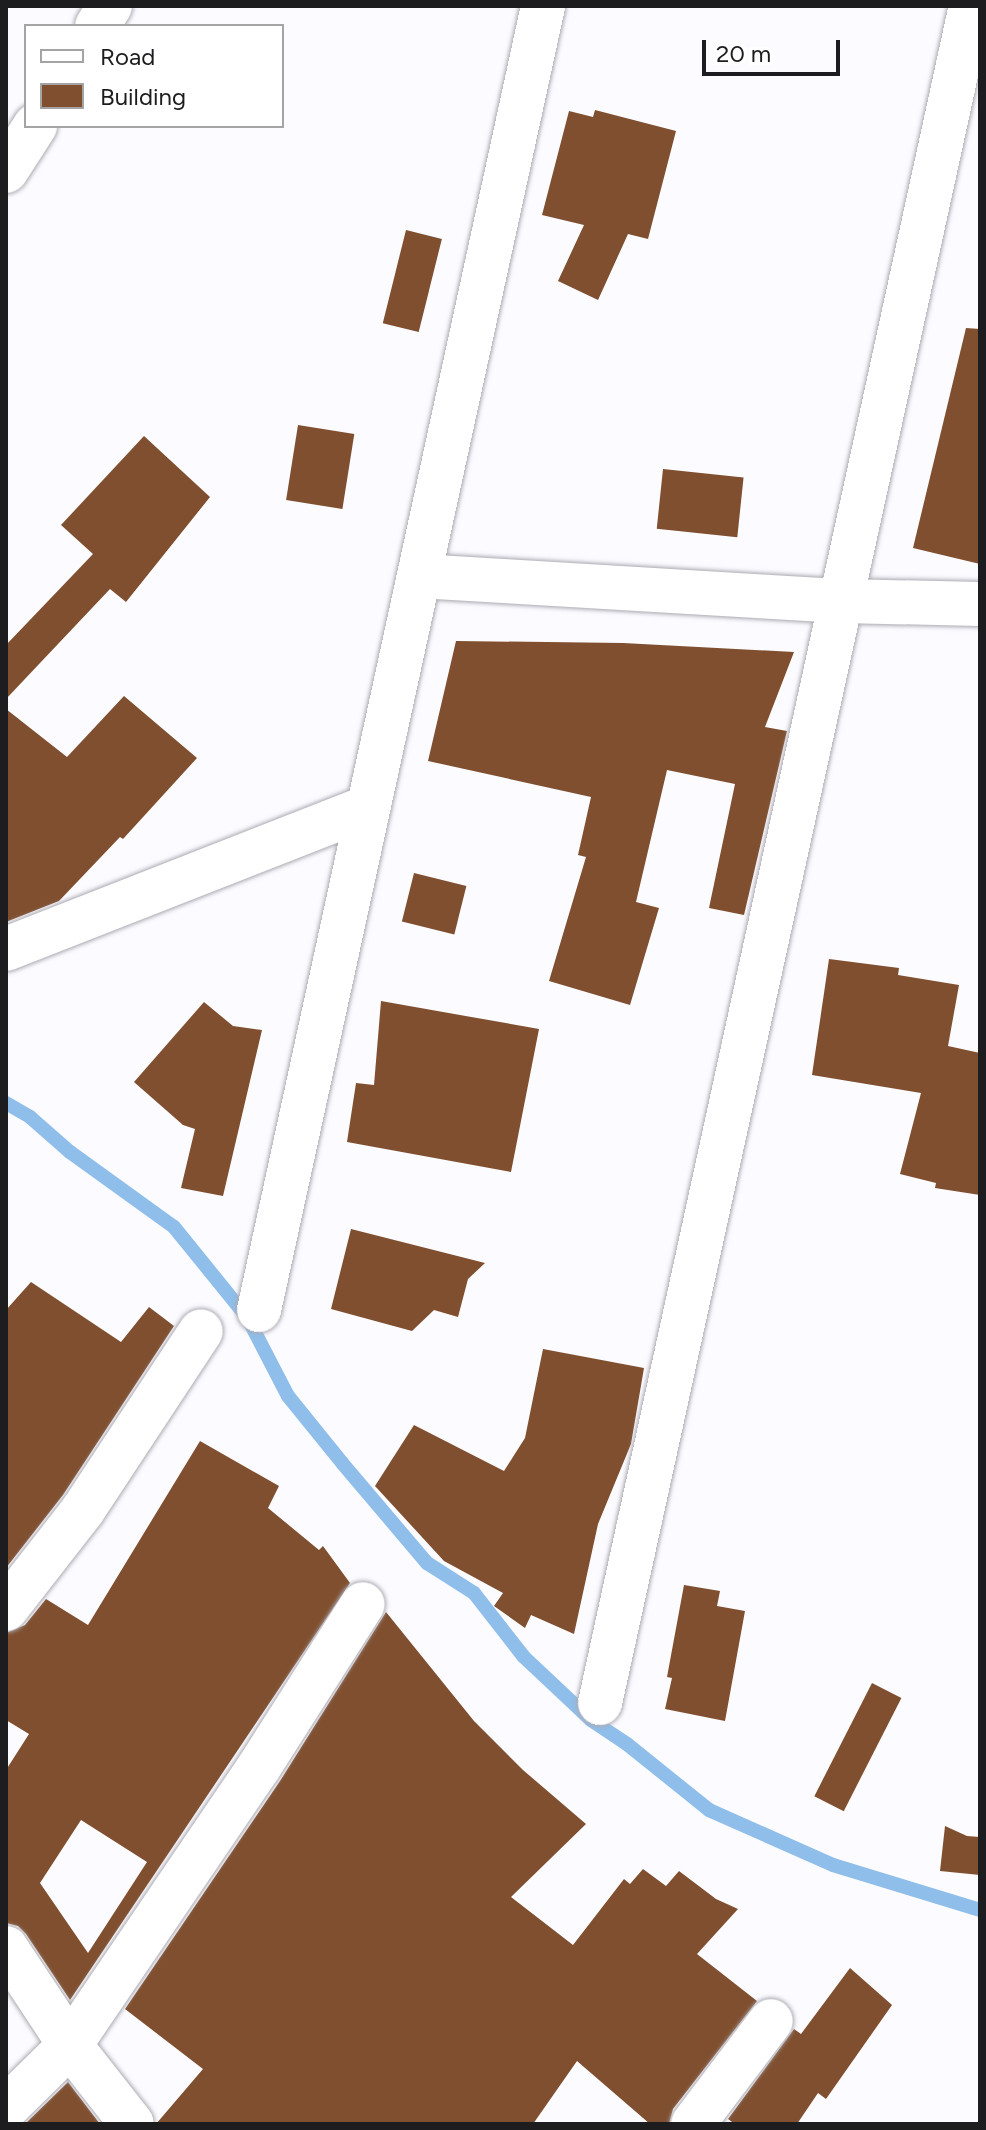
<!DOCTYPE html>
<html>
<head>
<meta charset="utf-8">
<style>
  body { margin:0 }
  #map { position:relative; width:986px; height:2130px; overflow:hidden; background:#fcfbff; font-family:Figtree,sans-serif }
  div>[style] { position:absolute }
  .stream>* { height:14px; margin:-7px; padding:0 7px; transform-origin:7px; border-radius:7px; background:#8ebee9 }
  .building>* { inset:0; background:#7f4f2f; transform-origin:0 0 }
  .roads { filter:drop-shadow(0 0 2px #adaab3) drop-shadow(0 0 2px #adaab3) }
  .minor>* { height:44px; margin:-22px; padding:0 22px; transform-origin:22px; border-radius:22px; background:#fff }
  span { translate:-50% -50%; white-space:nowrap; text-align:center; line-height:1.15; -webkit-text-stroke:8px #fff; paint-order:stroke }
  .frame { position:absolute; inset:0; border:8px solid #1d1c1f; pointer-events:none }
  .legend { position:absolute; left:24px; top:24px; width:260px; height:104px; box-sizing:border-box; background:#fff; border:2px solid #a5a4a5; margin:0; padding:10px 14px; list-style:none; font-size:24px; color:#1d1c1f }
  .legend li { display:flex; align-items:center; gap:16px; height:40px }
  .legend b { width:40px; border:2px solid #a5a4a5 }
  .scale { position:absolute; left:702px; top:40px; width:138px; height:36px; box-sizing:border-box; border:4px solid #1d1c1f; border-top:0; padding-left:10px; font-size:24px; line-height:28px; white-space:nowrap; color:#1d1c1f; -webkit-text-stroke:6px #fff; paint-order:stroke }
</style>
</head>
<body>
<div id="map">
  <div class="stream">
    <div style="left:6px;top:1103px;width:28px;rotate:30deg"></div>
    <div style="left:30px;top:1117px;width:53px;rotate:41.2deg"></div>
    <div style="left:70px;top:1152px;width:128px;rotate:35.8deg"></div>
    <div style="left:174px;top:1227px;width:116px;rotate:51deg"></div>
    <div style="left:247px;top:1317px;width:89px;rotate:62.6deg"></div>
    <div style="left:288px;top:1396px;width:87px;rotate:51deg"></div>
    <div style="left:343px;top:1464px;width:130px;rotate:49.7deg"></div>
    <div style="left:427px;top:1563px;width:56px;rotate:32.6deg"></div>
    <div style="left:474px;top:1593px;width:81px;rotate:52deg"></div>
    <div style="left:524px;top:1657px;width:92px;rotate:43.2deg"></div>
    <div style="left:591px;top:1720px;width:43px;rotate:33.7deg"></div>
    <div style="left:627px;top:1744px;width:105px;rotate:38.8deg"></div>
    <div style="left:709px;top:1810px;width:136px;rotate:23.9deg"></div>
    <div style="left:833px;top:1865px;width:154px;rotate:17deg"></div>
  </div>
  <div class="building">
    <div style="clip-path:polygon(595px 110px,676px 131px,648px 239px,628px 234px,598px 300px,558px 281px,584px 225px,542px 215px,569px 111px,593px 117px)"></div>
    <div style="left:406px;top:230px;width:37px;height:96px;rotate:14deg"></div>
    <div style="clip-path:polygon(966px 328px,980px 329px,980px 564px,913px 548px)"></div>
    <div style="left:298px;top:425px;width:57px;height:76px;rotate:9deg"></div>
    <div style="clip-path:polygon(144px 436px,210px 497px,126px 602px,110px 589px,6px 699px,6px 645px,93px 554px,61px 525px)"></div>
    <div style="left:663px;top:469px;width:81px;height:60px;rotate:6deg"></div>
    <div style="clip-path:polygon(456px 641px,623px 643px,794px 652px,765px 727px,787px 731px,744px 915px,709px 908px,735px 784px,667px 770px,636px 902px,659px 908px,630px 1005px,549px 981px,586px 857px,578px 855px,591px 797px,428px 761px)"></div>
    <div style="clip-path:polygon(124px 696px,197px 758px,123px 839px,120px 837px,59px 901px,6px 922px,6px 709px,67px 757px)"></div>
    <div style="left:414px;top:873px;width:54px;height:50px;rotate:14deg"></div>
    <div style="clip-path:polygon(829px 959px,899px 968px,898px 975px,959px 985px,948px 1046px,980px 1053px,980px 1195px,935px 1188px,936px 1183px,900px 1174px,921px 1093px,812px 1075px)"></div>
    <div style="clip-path:polygon(381px 1001px,539px 1029px,511px 1172px,347px 1142px,356px 1083px,374px 1085px)"></div>
    <div style="clip-path:polygon(204px 1002px,233px 1026px,262px 1030px,223px 1196px,181px 1188px,195px 1129px,183px 1125px,134px 1082px)"></div>
    <div style="clip-path:polygon(351px 1229px,485px 1263px,468px 1279px,458px 1317px,434px 1310px,412px 1331px,331px 1309px)"></div>
    <div style="clip-path:polygon(31px 1282px,121px 1342px,149px 1307px,174px 1326px,63px 1495px,6px 1568px,6px 1310px)"></div>
    <div style="clip-path:polygon(543px 1349px,644px 1368px,631px 1444px,598px 1524px,574px 1634px,531px 1615px,525px 1628px,494px 1606px,503px 1593px,444px 1561px,375px 1486px,414px 1425px,504px 1471px,525px 1438px)"></div>
    <div style="clip-path:polygon(evenodd,200px 1441px,279px 1486px,268px 1508px,319px 1550px,323px 1546px,350px 1583px,70px 2000px,26px 1934px,18px 1926px,6px 1923px,6px 1770px,29px 1734px,6px 1720px,6px 1633px,25px 1625px,46px 1599px,88px 1625px,200px 1441px,81px 1820px,147px 1862px,88px 1953px,40px 1883px,81px 1820px)"></div>
    <div style="clip-path:polygon(684px 1585px,720px 1591px,717px 1606px,745px 1611px,725px 1721px,665px 1709px,672px 1678px,667px 1677px)"></div>
    <div style="clip-path:polygon(386px 1612px,474px 1721px,523px 1770px,586px 1824px,511px 1897px,573px 1945px,624px 1879px,630px 1884px,643px 1869px,666px 1886px,679px 1871px,716px 1899px,738px 1909px,697px 1954px,757px 2001px,673px 2109px,669px 2124px,650px 2124px,577px 2061px,533px 2124px,156px 2124px,203px 2069px,125px 2009px,280px 1781px)"></div>
    <div style="left:872px;top:1683px;width:33px;height:127px;rotate:27deg"></div>
    <div style="clip-path:polygon(945px 1826px,967px 1836px,980px 1837px,980px 1875px,940px 1871px)"></div>
    <div style="clip-path:polygon(850px 1968px,892px 2005px,826px 2099px,818px 2093px,797px 2124px,735px 2124px,728px 2119px,794px 2029px,801px 2034px)"></div>
    <div style="clip-path:polygon(68px 2082px,100px 2124px,25px 2124px)"></div>
  </div>
  <div class="roads">
    <div class="minor">
      <div style="left:97px;top:26px;width:24px;rotate:-57deg"></div>
      <div style="left:6px;top:171px;width:54px;rotate:-57.2deg"></div>
      <div style="left:419px;top:576px;width:423px;rotate:3.4deg"></div>
      <div style="left:841px;top:601px;width:139px;rotate:1.2deg"></div>
      <div style="left:6px;top:949px;width:389px;rotate:-21.4deg"></div>
      <div style="left:259px;top:1310px;width:1335px;rotate:-77.71deg"></div>
      <div style="left:6px;top:1609px;width:125px;rotate:-52.1deg"></div>
      <div style="left:83px;top:1510px;width:214px;rotate:-56.6deg"></div>
      <div style="left:600px;top:1703px;width:1737px;rotate:-77.67deg"></div>
      <div style="left:6px;top:1948px;width:116px;rotate:56.6deg"></div>
      <div style="left:70px;top:2045px;width:100px;rotate:51.9deg"></div>
      <div style="left:6px;top:2108px;width:90px;rotate:-44.5deg"></div>
      <div style="left:70px;top:2045px;width:336px;rotate:-55.8deg"></div>
      <div style="left:259px;top:1767px;width:193px;rotate:-57.5deg"></div>
      <div style="left:693px;top:2124px;width:129px;rotate:-52.9deg"></div>
    </div>
  </div>
  <div class="frame"></div>
  <ul class="legend">
  <li><b style="height:10px;background:#fff"></b>Road</li>
  <li><b style="height:22px;background:#7f4f2f"></b>Building</li>
  </ul>
  <div class="scale">20 m</div>
</div>
</body>
</html>
